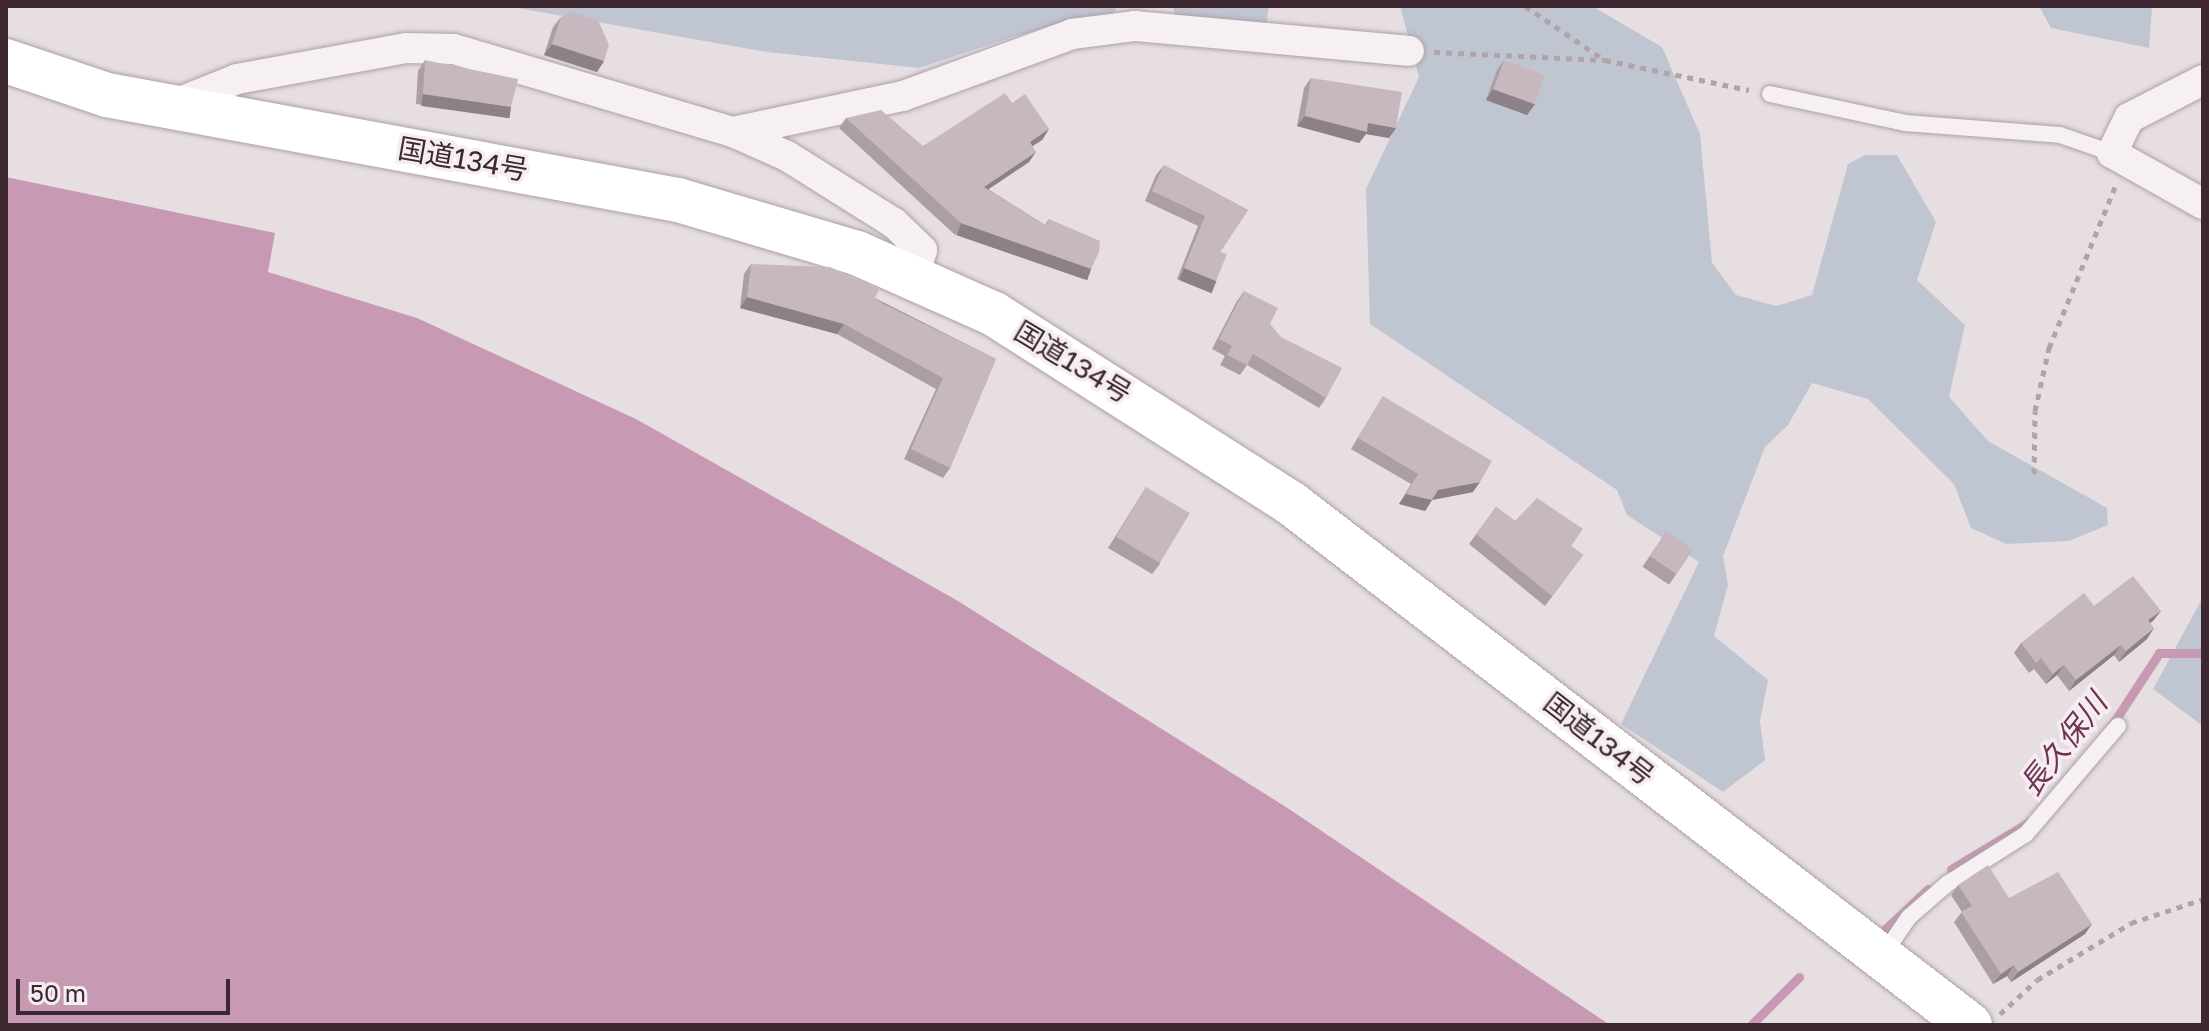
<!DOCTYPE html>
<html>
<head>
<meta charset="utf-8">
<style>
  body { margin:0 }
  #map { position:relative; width:2209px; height:1031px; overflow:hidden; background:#e7dee2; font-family:"Golos Text","Noto Sans JP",sans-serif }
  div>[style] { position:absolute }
  .green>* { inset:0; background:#bfc5d1 }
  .water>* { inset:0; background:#c799b3 }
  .stream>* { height:9px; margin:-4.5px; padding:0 4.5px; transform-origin:4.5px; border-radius:4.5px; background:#c799b3 }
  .path>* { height:5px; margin-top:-2.5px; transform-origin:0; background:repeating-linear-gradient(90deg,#b0a4a9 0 6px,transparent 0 12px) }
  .roads { filter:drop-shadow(0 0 2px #ada0a6) drop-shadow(0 0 2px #ada0a6) }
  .service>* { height:16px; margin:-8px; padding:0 8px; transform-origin:8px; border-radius:8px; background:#f6f0f3 }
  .minor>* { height:30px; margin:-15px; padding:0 15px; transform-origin:15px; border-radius:15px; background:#f6f0f3 }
  .trunk>* { height:44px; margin:-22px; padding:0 22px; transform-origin:22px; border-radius:22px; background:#fff }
  .wall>* { inset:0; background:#ab9ea4; transform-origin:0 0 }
  .shaded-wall>* { inset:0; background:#8b8186; transform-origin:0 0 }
  .building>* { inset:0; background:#c7b8bf; transform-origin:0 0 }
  span { translate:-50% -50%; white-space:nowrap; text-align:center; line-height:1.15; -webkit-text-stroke:7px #f5edf1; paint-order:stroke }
  .street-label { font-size:28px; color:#3d2831 }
  .water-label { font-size:30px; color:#703353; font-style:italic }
  .frame { position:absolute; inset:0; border:8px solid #3d2831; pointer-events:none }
  .scale { position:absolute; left:16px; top:979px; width:214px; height:36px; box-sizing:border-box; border:4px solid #3d2831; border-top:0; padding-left:10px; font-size:24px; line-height:28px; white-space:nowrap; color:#3d2831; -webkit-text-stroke:6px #f5edf1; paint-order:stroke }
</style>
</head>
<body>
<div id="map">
  <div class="green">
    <div style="clip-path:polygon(506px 6px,1117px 6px,1113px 16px,1022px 34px,919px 68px,767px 52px)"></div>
    <div style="clip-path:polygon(1173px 6px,1269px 6px,1266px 26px,1176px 18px)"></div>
    <div style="clip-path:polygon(1400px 6px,1592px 6px,1662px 47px,1700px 134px,1712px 263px,1736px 295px,1776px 306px,1812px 295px,1848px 164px,1865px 155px,1897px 155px,1936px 222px,1917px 280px,1965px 325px,1949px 397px,1988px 441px,2107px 508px,2108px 525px,2069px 541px,2006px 544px,1971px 528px,1954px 484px,1868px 399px,1812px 383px,1788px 425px,1765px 447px,1723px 556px,1728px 585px,1714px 636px,1768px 680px,1760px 721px,1765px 760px,1723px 792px,1621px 724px,1699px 562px,1627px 515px,1617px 490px,1370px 324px,1366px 189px,1419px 77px)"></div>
    <div style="clip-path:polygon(2039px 6px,2152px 6px,2149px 48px,2051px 28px)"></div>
    <div style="clip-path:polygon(2203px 597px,2203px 726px,2153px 689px)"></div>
  </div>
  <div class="water">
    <div style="clip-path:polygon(6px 177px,275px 233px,268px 272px,417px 318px,636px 419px,958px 601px,1286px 807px,1610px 1025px,6px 1025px)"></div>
  </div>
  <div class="stream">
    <div style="left:2110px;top:728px;width:90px;rotate:-56.8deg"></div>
    <div style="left:2159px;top:653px;width:44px"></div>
    <div style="left:1951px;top:869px;width:93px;rotate:-31deg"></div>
    <div style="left:1882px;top:932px;width:63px;rotate:-43.1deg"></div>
    <div style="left:1751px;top:1025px;width:68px;rotate:-45deg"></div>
  </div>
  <div class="path">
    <div style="left:1525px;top:6px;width:94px;rotate:34.2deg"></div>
    <div style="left:1434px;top:52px;width:171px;rotate:2.7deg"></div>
    <div style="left:1605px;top:60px;width:147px;rotate:11.8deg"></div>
    <div style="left:2034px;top:474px;width:63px;rotate:-89.1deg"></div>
    <div style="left:2035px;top:411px;width:65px;rotate:-77.5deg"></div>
    <div style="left:2049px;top:348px;width:174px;rotate:-67.7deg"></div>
    <div style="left:2000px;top:1014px;width:50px;rotate:-42.6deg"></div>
    <div style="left:2037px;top:980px;width:110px;rotate:-31.2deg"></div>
    <div style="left:2131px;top:923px;width:76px;rotate:-18.4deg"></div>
  </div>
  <div class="roads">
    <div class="service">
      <div style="left:1770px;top:94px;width:138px;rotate:12.1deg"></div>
      <div style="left:1905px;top:123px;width:155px;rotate:4.4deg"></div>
      <div style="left:2060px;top:135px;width:55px;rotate:19.1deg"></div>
      <div style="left:1883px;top:955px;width:46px;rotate:-55.6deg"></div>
      <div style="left:1909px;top:917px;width:50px;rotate:-41deg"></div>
      <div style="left:1947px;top:884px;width:93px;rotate:-32.3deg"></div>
      <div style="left:2026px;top:834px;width:142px;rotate:-49.6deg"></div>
    </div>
    <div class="minor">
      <div style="left:2203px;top:80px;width:83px;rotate:152.8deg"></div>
      <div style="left:2129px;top:118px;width:39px;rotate:116deg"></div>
      <div style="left:2112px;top:153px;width:104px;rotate:29.3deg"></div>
      <div style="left:170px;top:106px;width:72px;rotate:-21.9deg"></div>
      <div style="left:237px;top:79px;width:172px;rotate:-10.4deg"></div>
      <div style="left:406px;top:48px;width:48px;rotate:1.2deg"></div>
      <div style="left:454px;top:49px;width:291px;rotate:16.6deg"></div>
      <div style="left:733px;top:132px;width:59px;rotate:24deg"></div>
      <div style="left:787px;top:156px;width:126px;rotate:32.1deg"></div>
      <div style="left:894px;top:223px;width:39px;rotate:44deg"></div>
      <div style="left:922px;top:250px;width:28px;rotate:107deg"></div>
      <div style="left:733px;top:132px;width:174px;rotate:-12deg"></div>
      <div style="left:903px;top:96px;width:180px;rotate:-20.1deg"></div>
      <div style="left:1072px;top:34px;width:64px;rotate:-7.2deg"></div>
      <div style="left:1135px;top:26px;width:275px;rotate:5.2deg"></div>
    </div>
    <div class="trunk">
      <div style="left:6px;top:61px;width:107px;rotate:18.6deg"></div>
      <div style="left:107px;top:95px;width:581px;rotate:10.42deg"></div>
      <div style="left:678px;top:200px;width:187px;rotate:16.5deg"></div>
      <div style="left:857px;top:253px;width:150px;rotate:24deg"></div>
      <div style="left:994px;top:314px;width:353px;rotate:32.5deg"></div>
      <div style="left:1292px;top:504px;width:855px;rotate:37.54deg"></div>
    </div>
  </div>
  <div class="wall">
    <div style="clip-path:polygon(561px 17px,604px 61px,597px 72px,544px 55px,553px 27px)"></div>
    <div style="clip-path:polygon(425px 60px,504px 117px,416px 104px,418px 71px)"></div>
    <div style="clip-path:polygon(1504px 60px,1535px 104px,1527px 115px,1486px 100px,1497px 70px)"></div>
    <div style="clip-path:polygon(1311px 78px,1396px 128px,1389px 138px,1366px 134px,1359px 143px,1297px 126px,1304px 88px)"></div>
    <div style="clip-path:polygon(1012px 103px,1049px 129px,1042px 140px,1032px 146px,1029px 162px,988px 189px,1045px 225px,1049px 219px,1084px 279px,954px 234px,839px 128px,846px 118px,923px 146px)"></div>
    <div style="clip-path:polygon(1164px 165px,1248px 210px,1220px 252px,1216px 281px,1209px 292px,1177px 279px,1198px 226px,1145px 201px,1156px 175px)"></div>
    <div style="clip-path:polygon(751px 264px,875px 298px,996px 359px,950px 468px,943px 478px,904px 459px,936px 389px,837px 334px,740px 308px,744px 274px)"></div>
    <div style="clip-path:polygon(1244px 291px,1326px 398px,1319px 408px,1247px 365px,1240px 375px,1220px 365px,1225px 356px,1212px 349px,1237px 301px)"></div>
    <div style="clip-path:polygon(1383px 396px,1473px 492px,1432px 500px,1425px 511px,1399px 504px,1411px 484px,1351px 449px)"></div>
    <div style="clip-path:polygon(1146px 487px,1160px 564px,1152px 574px,1108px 548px)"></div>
    <div style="clip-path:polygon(1496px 507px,1515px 521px,1571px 546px,1583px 555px,1545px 606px,1469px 544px)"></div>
    <div style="left:1666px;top:532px;width:32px;height:42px;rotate:34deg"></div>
    <div style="clip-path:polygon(2094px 606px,2161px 611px,2150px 623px,2147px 639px,2119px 662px,2114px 655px,2069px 691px,2057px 675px,2046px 684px,2034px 669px,2029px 673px,2014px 653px,2021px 643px)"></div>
    <div style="clip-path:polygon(1958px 885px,2009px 898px,2085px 934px,2011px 982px,2007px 976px,1993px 984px,1954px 922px,1962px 912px,1951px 895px)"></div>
  </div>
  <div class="shaded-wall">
    <div style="clip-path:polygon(552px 44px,604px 61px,597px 72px,544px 55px)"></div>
    <div style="clip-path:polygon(1493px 89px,1535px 104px,1527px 115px,1486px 100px)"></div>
    <div style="left:423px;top:94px;width:89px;height:12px;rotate:8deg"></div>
    <div style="clip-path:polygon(1305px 116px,1368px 123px,1396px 128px,1389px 138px,1366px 134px,1359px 143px,1297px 126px)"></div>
    <div style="clip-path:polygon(1049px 129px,1042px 140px,1022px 153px,1030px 142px)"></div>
    <div style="clip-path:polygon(1036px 152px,1029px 162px,977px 197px,984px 187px)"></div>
    <div style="left:961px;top:223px;width:138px;height:13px;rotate:19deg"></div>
    <div style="left:1184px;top:268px;width:35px;height:13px;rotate:22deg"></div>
    <div style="clip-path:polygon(747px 297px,844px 324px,837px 334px,740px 308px)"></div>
    <div style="clip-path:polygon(1480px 482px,1473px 492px,1432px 500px,1425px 511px,1399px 504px,1406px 494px)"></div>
    <div style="clip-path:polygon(2161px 611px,2153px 621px,2141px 631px,2148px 620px)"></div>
    <div style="clip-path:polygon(2154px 628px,2147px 639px,2119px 662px,2126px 651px)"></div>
    <div style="clip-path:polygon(2121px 645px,2114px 655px,2069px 691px,2076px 680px)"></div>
    <div style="clip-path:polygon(2064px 665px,2057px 675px,2046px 684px,2053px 674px)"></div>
    <div style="clip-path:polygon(2092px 924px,2085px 934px,2011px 982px,2018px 972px)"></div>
    <div style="clip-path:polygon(2014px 965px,2007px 976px,1993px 984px,2001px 974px)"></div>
  </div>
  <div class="building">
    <div style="clip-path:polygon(571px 12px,598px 20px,609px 45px,604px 61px,552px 44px,561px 17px)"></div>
    <div style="clip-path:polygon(425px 60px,518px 79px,511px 107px,423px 94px)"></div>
    <div style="left:1504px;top:60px;width:44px;height:31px;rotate:20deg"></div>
    <div style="clip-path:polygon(1311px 78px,1402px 92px,1396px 128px,1368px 123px,1367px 132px,1305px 116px)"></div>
    <div style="clip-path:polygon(1005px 93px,1012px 103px,1025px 94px,1049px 129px,1030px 142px,1036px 152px,984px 187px,1046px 226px,1049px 219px,1100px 241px,1099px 252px,1091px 269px,961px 223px,846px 118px,881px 110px,923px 146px)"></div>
    <div style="clip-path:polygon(1164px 165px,1248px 210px,1220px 252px,1227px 254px,1216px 281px,1184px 268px,1205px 216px,1152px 191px)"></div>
    <div style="clip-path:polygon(751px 264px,830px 267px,879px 289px,875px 298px,883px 304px,996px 359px,950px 468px,911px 449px,943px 378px,844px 324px,747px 297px)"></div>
    <div style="clip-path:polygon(1244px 291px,1278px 308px,1270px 324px,1281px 337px,1342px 368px,1326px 398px,1253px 354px,1247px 365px,1227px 355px,1232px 346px,1219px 339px)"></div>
    <div style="clip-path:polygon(1383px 396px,1492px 461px,1480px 482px,1438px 490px,1432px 500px,1406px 494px,1418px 474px,1358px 438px)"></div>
    <div style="left:1146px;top:487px;width:51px;height:58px;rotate:31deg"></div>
    <div style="clip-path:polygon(1537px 498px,1583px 529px,1571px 546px,1583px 555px,1552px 596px,1476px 534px,1496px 507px,1515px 521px)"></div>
    <div style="left:1666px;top:532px;width:32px;height:29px;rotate:34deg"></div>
    <div style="clip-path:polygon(2133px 576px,2161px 611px,2148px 620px,2154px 628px,2126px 651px,2121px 645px,2076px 680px,2064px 665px,2053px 674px,2041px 658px,2036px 663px,2021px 643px,2084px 593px,2094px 606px)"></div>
    <div style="clip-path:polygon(1988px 865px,2009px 898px,2058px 872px,2092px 924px,2018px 972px,2014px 965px,2001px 974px,1961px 912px,1972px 906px,1958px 885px)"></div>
  </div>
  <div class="street-label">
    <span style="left:463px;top:159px;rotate:10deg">国道134号</span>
    <span style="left:1073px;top:362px;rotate:31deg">国道134号</span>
    <span style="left:1599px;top:739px;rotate:38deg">国道134号</span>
  </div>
  <div class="water-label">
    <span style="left:2063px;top:744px;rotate:-52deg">長久保川</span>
  </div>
  <div class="frame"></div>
  <div class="scale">50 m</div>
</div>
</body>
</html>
